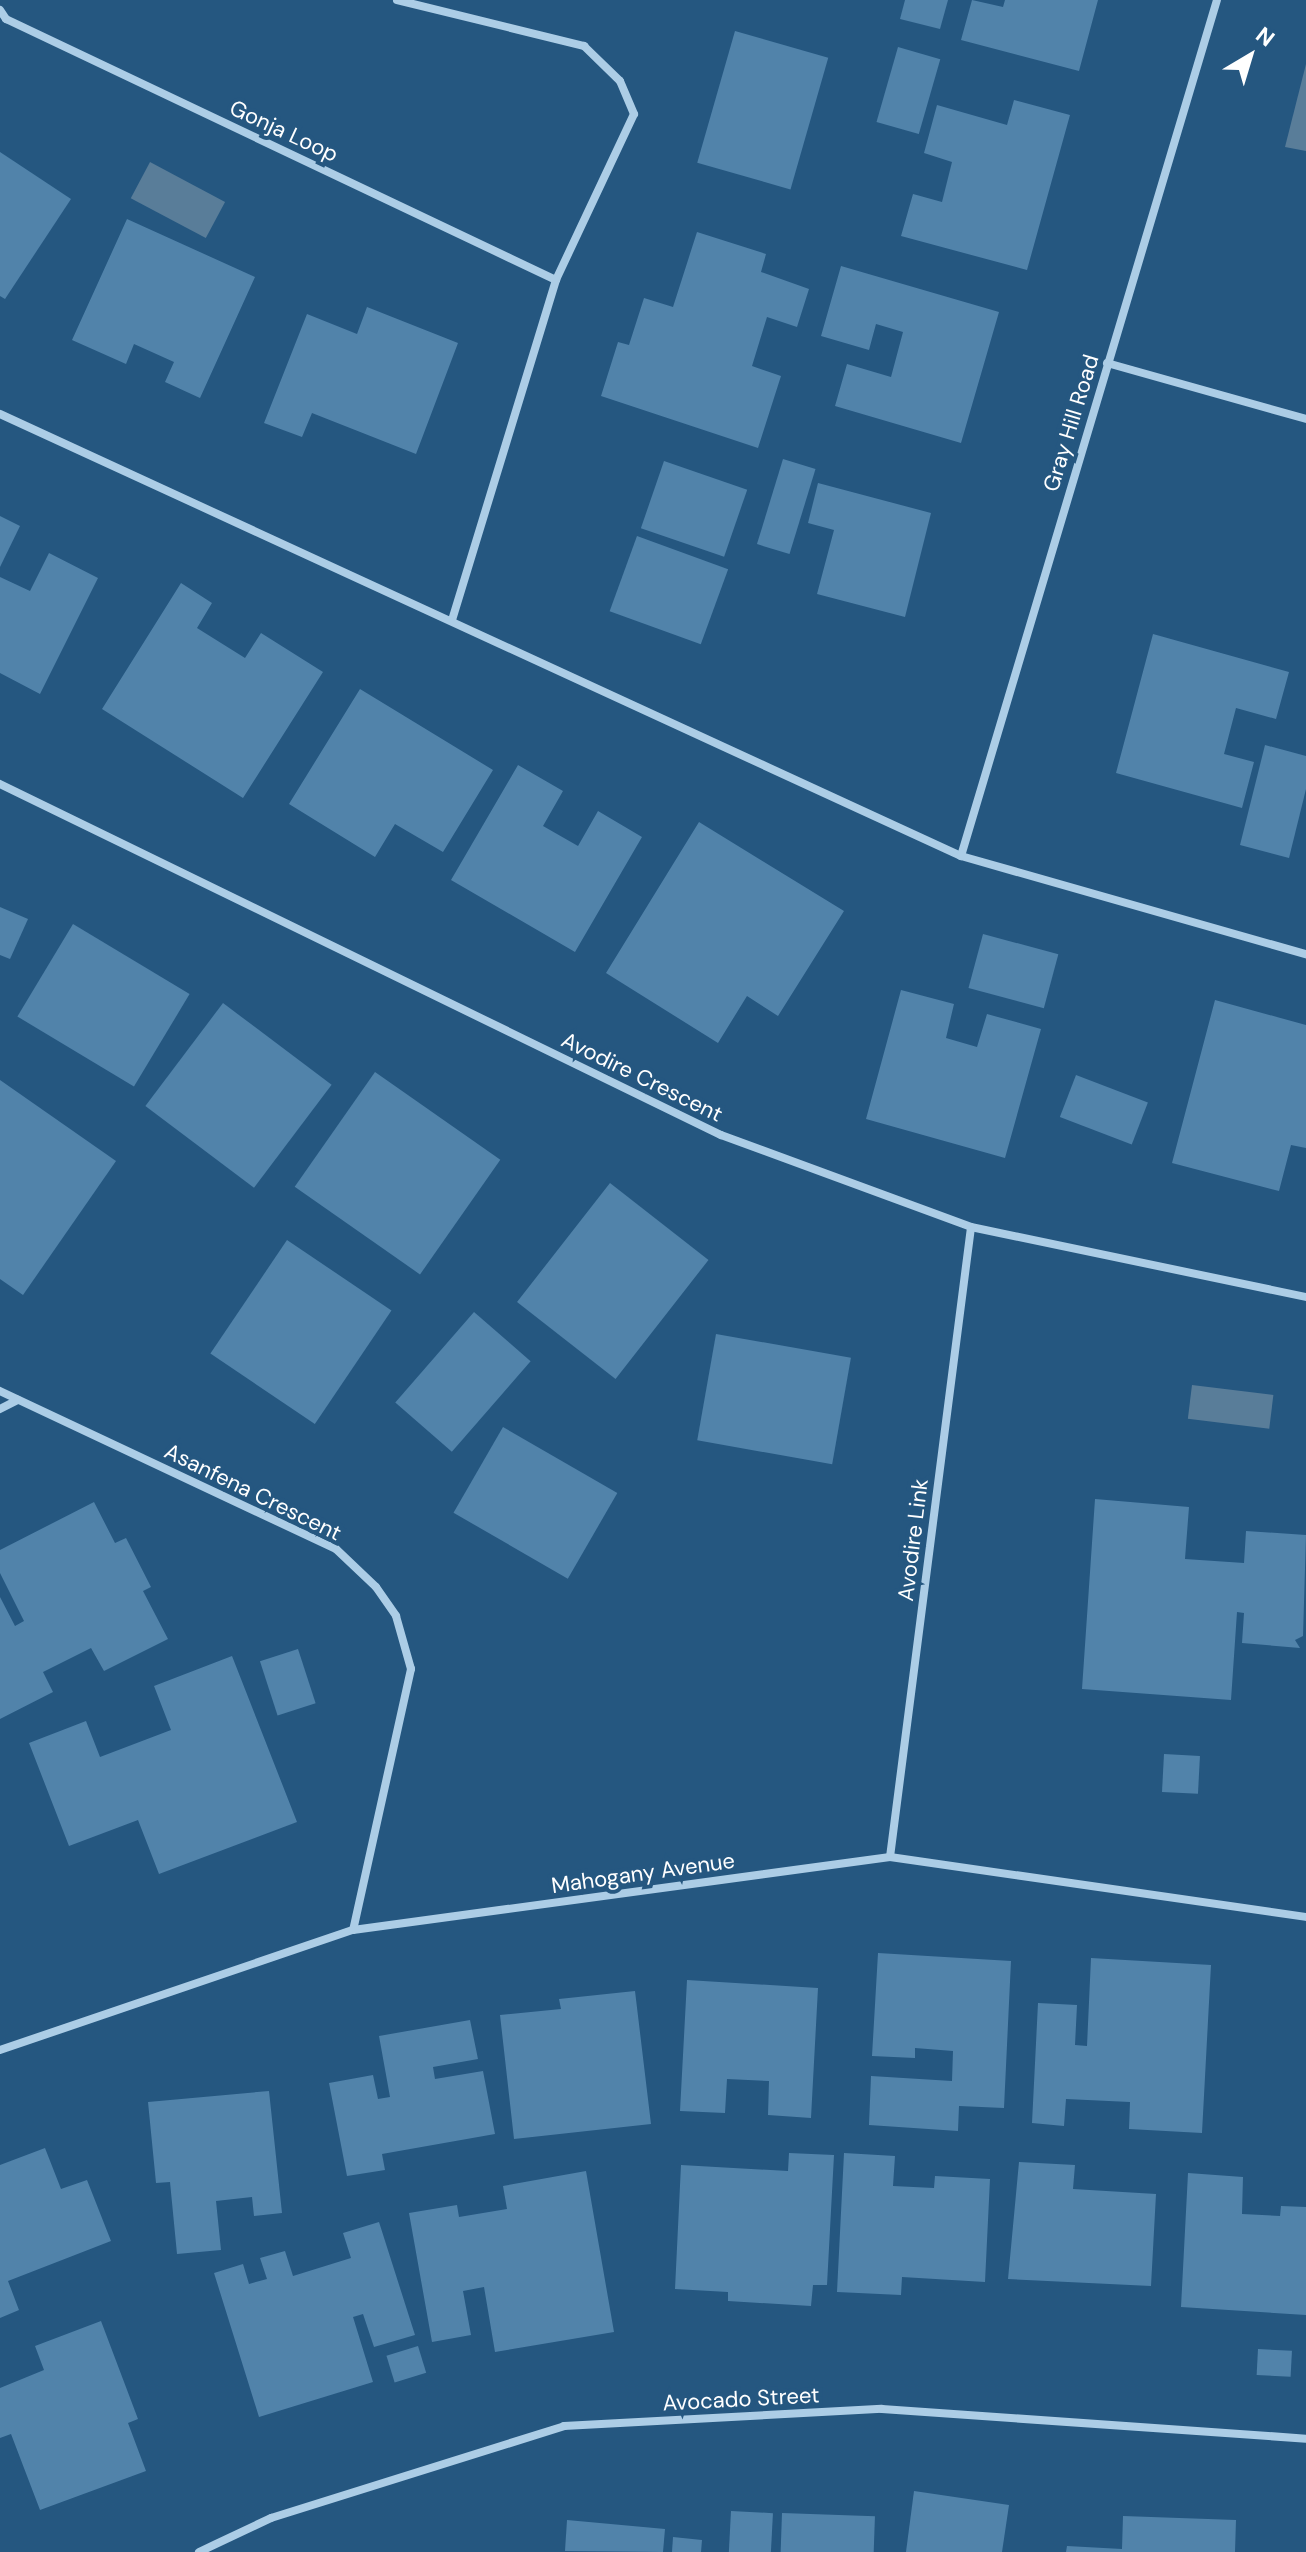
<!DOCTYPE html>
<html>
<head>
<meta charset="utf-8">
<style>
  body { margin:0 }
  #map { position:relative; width:1306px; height:2552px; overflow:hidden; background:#255780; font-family:"DM Sans",sans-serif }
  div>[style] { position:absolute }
  .water>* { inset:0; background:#597d99; transform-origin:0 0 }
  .building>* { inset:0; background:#5183aa; transform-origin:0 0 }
  .street>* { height:8px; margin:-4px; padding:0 4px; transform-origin:4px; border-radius:4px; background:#accde6 }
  span { translate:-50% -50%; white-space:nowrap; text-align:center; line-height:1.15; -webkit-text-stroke:8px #255780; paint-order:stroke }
  .street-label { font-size:22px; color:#fff }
  .north { position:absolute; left:1210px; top:16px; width:80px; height:80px; -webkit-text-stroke:6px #255780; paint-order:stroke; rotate:38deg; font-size:22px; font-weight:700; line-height:32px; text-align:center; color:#fff }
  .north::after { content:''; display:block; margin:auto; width:28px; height:36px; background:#fff; clip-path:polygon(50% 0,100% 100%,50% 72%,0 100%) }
</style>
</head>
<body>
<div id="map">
  <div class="water">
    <div style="clip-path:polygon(1306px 64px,1306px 151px,1285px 147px)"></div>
    <div style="left:150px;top:162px;width:85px;height:41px;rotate:28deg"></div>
    <div style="left:1192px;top:1385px;width:82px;height:34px;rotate:7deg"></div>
  </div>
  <div class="building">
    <div style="clip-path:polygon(905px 0,948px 0,940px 29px,900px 19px)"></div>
    <div style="clip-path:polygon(972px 0,1003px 7px,1005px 0,1098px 0,1079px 71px,961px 40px)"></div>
    <div style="left:735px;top:31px;width:97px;height:137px;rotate:16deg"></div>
    <div style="left:898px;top:47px;width:44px;height:78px;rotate:16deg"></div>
    <div style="clip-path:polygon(1014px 100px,1070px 115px,1027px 270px,901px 236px,913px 194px,942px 202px,952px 162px,924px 153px,937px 105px,1007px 125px)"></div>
    <div style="clip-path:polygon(0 152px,71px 199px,5px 299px,0 296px)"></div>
    <div style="clip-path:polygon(127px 219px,255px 277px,200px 398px,165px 382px,174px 362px,134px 344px,126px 364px,72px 340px)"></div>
    <div style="clip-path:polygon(697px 232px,766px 254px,761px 272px,809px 289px,797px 327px,767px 317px,752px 366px,781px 376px,758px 448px,601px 396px,618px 342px,629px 345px,644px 298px,673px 307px)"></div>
    <div style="clip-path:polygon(841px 266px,999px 312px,961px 443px,835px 406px,847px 364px,891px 377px,903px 332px,876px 324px,869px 350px,821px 336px)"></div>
    <div style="clip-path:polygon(367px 307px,458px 343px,416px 454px,312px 413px,302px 437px,264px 423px,307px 314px,357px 334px)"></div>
    <div style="left:783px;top:459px;width:34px;height:89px;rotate:17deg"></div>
    <div style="left:664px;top:461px;width:88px;height:71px;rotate:19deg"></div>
    <div style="clip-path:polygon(818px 483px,931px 513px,905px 617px,817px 594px,834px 530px,808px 523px)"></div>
    <div style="clip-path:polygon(0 516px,20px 526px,0 567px)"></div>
    <div style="left:637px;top:536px;width:97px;height:80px;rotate:20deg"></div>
    <div style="clip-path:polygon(49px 553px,98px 578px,40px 694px,0 673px,0 577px,30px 591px)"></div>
    <div style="clip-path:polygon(181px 583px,212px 603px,197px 628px,245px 658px,261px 633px,323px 672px,243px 798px,102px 709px)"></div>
    <div style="clip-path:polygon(1153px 634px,1289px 672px,1276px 719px,1236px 708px,1224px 754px,1254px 762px,1242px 808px,1116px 773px)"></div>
    <div style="clip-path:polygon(360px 689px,493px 770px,443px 852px,395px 824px,375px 857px,289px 804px)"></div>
    <div style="clip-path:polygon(1265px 745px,1306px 756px,1306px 789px,1289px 858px,1240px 845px)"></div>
    <div style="clip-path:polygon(518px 765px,563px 791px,543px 826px,578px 846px,598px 811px,642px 837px,575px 952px,451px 880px)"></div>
    <div style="clip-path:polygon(699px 822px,844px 911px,778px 1016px,747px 996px,718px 1043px,606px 973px)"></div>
    <div style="clip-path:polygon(0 907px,28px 919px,10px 959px,0 955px)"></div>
    <div style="left:73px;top:924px;width:136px;height:108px;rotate:31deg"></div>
    <div style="left:983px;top:934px;width:78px;height:56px;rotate:15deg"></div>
    <div style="clip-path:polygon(901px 990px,954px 1004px,946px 1038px,977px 1047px,987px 1014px,1041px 1029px,1005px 1158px,866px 1119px)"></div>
    <div style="clip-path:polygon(1215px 1000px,1306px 1025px,1306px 1148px,1291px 1145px,1279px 1191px,1172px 1163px)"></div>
    <div style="left:223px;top:1003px;width:136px;height:129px;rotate:37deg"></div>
    <div style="left:375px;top:1072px;width:153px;height:140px;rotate:35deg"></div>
    <div style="left:1076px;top:1075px;width:77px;height:45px;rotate:21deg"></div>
    <div style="clip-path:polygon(0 1080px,116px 1161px,23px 1295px,0 1279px)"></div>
    <div style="left:610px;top:1183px;width:125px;height:151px;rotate:38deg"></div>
    <div style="left:287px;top:1240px;width:126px;height:137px;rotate:34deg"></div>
    <div style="left:474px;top:1312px;width:75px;height:120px;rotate:41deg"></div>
    <div style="left:716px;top:1334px;width:137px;height:108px;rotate:10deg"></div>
    <div style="left:503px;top:1427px;width:132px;height:99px;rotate:30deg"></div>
    <div style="clip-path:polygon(1095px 1499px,1189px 1507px,1185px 1559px,1244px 1563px,1246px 1531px,1306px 1535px,1303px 1636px,1295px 1640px,1300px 1648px,1242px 1643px,1244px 1613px,1237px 1612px,1231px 1700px,1082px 1689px)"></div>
    <div style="clip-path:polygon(94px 1502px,115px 1543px,126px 1538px,151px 1587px,143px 1591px,168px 1639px,104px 1671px,91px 1648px,43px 1672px,53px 1692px,0 1719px,0 1597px,15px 1626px,24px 1621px,0 1573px,0 1550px)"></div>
    <div style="left:298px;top:1649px;width:57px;height:40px;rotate:72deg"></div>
    <div style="clip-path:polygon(232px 1656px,297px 1822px,159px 1874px,138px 1820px,69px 1846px,29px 1743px,86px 1721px,100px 1757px,171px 1730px,154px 1686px)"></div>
    <div style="left:1164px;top:1754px;width:36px;height:38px;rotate:3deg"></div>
    <div style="clip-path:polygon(878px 1953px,1011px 1961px,1004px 2108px,959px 2106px,958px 2131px,869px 2125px,871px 2076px,952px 2081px,953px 2051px,915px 2048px,915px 2058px,872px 2056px)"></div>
    <div style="clip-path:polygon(1091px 1958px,1211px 1965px,1202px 2133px,1129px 2129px,1130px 2102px,1066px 2099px,1064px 2126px,1032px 2123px,1038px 2003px,1077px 2005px,1075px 2045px,1087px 2046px)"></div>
    <div style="clip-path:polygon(687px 1980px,818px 1988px,811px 2118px,768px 2115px,769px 2081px,727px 2079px,725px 2113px,680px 2111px)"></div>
    <div style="clip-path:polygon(635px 1991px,651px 2124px,514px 2139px,500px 2015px,561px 2009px,559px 1999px)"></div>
    <div style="clip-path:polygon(470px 2020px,478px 2059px,433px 2067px,435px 2079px,483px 2071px,495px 2134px,382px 2154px,385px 2170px,347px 2176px,329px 2083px,373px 2075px,378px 2099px,390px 2097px,379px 2036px)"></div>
    <div style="clip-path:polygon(269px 2091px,282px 2213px,254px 2216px,252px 2197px,216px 2201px,221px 2250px,177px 2254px,170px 2182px,156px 2183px,148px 2102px)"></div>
    <div style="clip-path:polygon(45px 2148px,61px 2189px,87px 2180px,111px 2241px,8px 2281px,19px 2310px,0 2318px,0 2165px)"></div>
    <div style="clip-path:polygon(789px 2153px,834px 2155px,827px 2285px,813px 2285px,811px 2306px,728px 2301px,728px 2292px,675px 2289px,681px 2165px,788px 2171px)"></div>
    <div style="clip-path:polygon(844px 2153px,895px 2156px,893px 2186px,934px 2188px,935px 2176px,990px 2179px,985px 2282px,902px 2277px,901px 2295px,837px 2292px)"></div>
    <div style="clip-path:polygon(1019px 2162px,1075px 2165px,1073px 2189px,1156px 2194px,1151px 2286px,1008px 2279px)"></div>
    <div style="clip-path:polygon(586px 2171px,614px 2332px,495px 2352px,484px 2287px,463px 2291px,471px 2335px,432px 2342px,409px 2213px,457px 2205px,459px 2217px,507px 2209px,503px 2186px)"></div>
    <div style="clip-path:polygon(1188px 2173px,1243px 2177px,1242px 2214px,1280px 2216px,1281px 2206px,1306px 2207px,1306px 2315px,1181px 2307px)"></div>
    <div style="clip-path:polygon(379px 2222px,415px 2335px,374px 2347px,363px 2314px,353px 2317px,373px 2382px,259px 2417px,214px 2273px,243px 2264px,249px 2284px,267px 2279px,260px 2258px,285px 2251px,293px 2276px,351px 2258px,343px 2233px)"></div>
    <div style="clip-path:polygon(101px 2321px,138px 2419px,128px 2423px,146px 2471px,40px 2510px,11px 2434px,0 2438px,0 2388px,44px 2370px,35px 2346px)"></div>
    <div style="left:418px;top:2346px;width:28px;height:33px;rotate:73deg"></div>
    <div style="left:1258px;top:2349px;width:34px;height:26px;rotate:3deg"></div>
    <div style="clip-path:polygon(914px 2491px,1009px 2505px,1002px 2552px,906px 2552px)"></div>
    <div style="left:731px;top:2511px;width:42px;height:41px;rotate:3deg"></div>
    <div style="left:782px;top:2513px;width:93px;height:39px;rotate:2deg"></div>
    <div style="clip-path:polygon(1123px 2516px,1236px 2520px,1235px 2552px,1066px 2552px,1067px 2546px,1122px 2549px)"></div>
    <div style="clip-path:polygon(567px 2520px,665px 2529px,663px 2552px,565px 2551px)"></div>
    <div style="clip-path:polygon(673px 2537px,702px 2540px,701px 2552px,672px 2552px)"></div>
  </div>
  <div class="street">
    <div style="left:397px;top:0;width:193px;rotate:13.8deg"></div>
    <div style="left:584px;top:46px;width:50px;rotate:44.2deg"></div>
    <div style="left:620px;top:81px;width:36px;rotate:67deg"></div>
    <div style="left:634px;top:114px;width:183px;rotate:115.2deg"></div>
    <div style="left:556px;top:280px;width:356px;rotate:107deg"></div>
    <div style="left:0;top:10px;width:11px;rotate:56deg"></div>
    <div style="left:6px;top:19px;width:609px;rotate:25.39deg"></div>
    <div style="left:1107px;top:363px;width:207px;rotate:15.7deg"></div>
    <div style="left:0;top:414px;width:1058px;rotate:24.7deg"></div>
    <div style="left:961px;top:856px;width:359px;rotate:15.9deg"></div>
    <div style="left:0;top:784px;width:802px;rotate:25.96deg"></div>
    <div style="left:721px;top:1135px;width:266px;rotate:20.2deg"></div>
    <div style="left:971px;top:1227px;width:342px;rotate:11.8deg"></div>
    <div style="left:961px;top:856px;width:893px;rotate:-73.35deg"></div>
    <div style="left:0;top:1391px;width:371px;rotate:25.2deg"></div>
    <div style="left:336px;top:1549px;width:55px;rotate:43.5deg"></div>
    <div style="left:376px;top:1587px;width:35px;rotate:55deg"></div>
    <div style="left:396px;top:1616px;width:55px;rotate:74.2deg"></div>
    <div style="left:411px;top:1669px;width:267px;rotate:102.5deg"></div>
    <div style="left:0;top:1409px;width:20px;rotate:-27deg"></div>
    <div style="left:890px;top:1857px;width:635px;rotate:-82.67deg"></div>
    <div style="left:0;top:2050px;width:373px;rotate:-18.8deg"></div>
    <div style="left:353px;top:1930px;width:542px;rotate:-7.74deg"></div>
    <div style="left:890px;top:1857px;width:420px;rotate:8.2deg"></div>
    <div style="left:199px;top:2552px;width:80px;rotate:-25.3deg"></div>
    <div style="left:271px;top:2518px;width:307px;rotate:-17.4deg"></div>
    <div style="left:564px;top:2426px;width:318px;rotate:-3.1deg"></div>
    <div style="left:882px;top:2409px;width:425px;rotate:4deg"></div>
  </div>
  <div class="street-label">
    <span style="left:284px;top:131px;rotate:25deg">Gonja Loop</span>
    <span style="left:1071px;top:423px;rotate:-73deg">Gray Hill Road</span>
    <span style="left:642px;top:1077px;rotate:26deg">Avodire Crescent</span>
    <span style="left:253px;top:1492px;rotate:26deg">Asanfena Crescent</span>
    <span style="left:913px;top:1540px;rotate:-83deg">Avodire Link</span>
    <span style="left:643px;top:1873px;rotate:-8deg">Mahogany Avenue</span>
    <span style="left:741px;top:2399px;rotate:-3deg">Avocado Street</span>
  </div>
  <div class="north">N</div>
</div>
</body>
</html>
